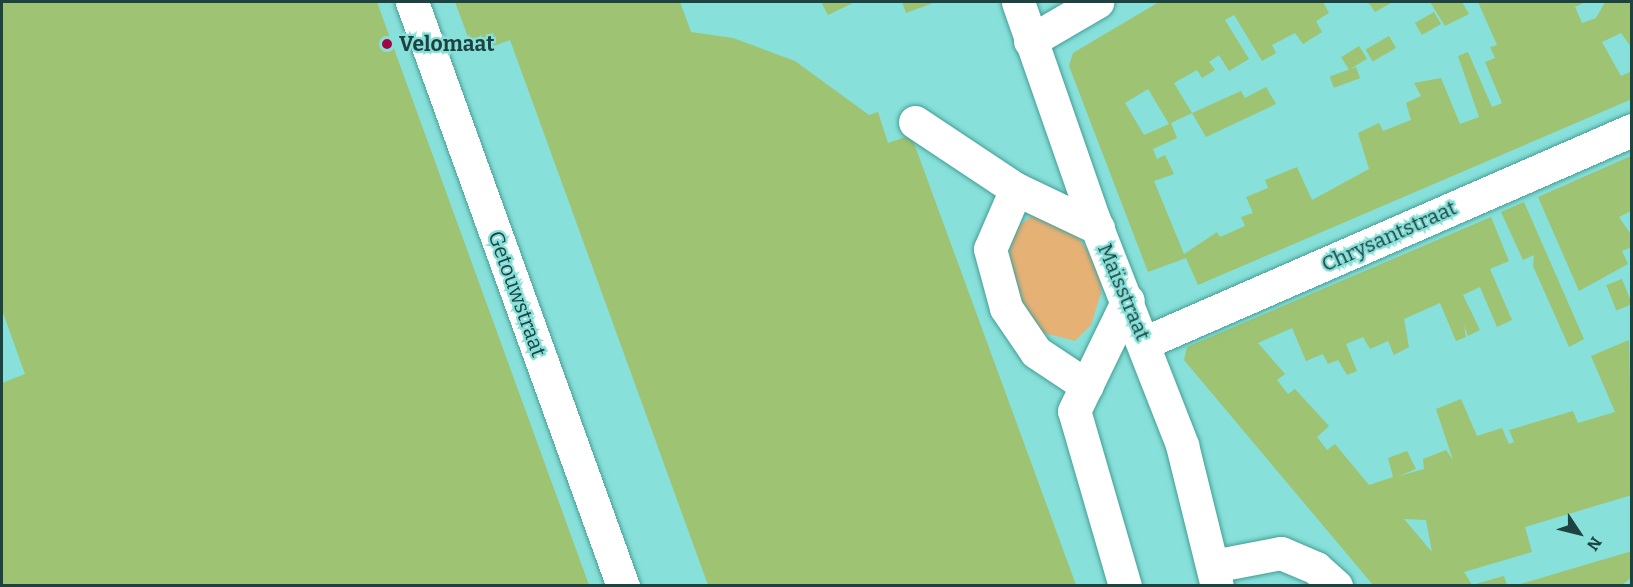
<!DOCTYPE html>
<html>
<head>
<meta charset="utf-8">
<style>
  body { margin:0 }
  #map { position:relative; width:1633px; height:587px; overflow:hidden; background:#87e0d9; font-family:Bitter,serif }
  div>[style] { position:absolute }
  .green>* { inset:0; background:#e6b175 }
  .building>* { inset:0; background:#9ec372; transform-origin:0 0 }
  .roads { filter:drop-shadow(0 0 2px #439e97) drop-shadow(0 0 2px #439e97) }
  .minor>* { height:33px; margin:-16.5px; padding:0 16.5px; transform-origin:16.5px; border-radius:16.5px; background:#fff }
  .dots>* { width:16px; height:16px; translate:-50% -50%; box-sizing:border-box; border:3px solid #87e0d9; border-radius:50% }
  span { translate:-50% -50%; white-space:nowrap; text-align:center; line-height:1.15; -webkit-text-stroke:4.5px #87e0d9; paint-order:stroke }
  .poi-label { font-size:21px; color:#1d423f; font-weight:700 }
  .left { translate:0 -50%; text-align:left }
  .street-label { font-size:21px; color:#1d423f }
  .frame { position:absolute; inset:0; border:3px solid #1d423f; pointer-events:none }
  .north { position:absolute; left:1549px; top:503px; width:60px; height:60px; -webkit-text-stroke:4px #87e0d9; paint-order:stroke; rotate:125deg; font-size:16px; font-weight:700; line-height:24px; text-align:center; color:#1d423f }
  .north::after { content:''; display:block; margin:auto; width:21px; height:27px; background:#1d423f; clip-path:polygon(50% 0,100% 100%,50% 72%,0 100%) }
</style>
</head>
<body>
<div id="map">
  <div class="green">
    <div style="clip-path:polygon(1030px 217px,1046px 217px,1073px 231px,1101px 268px,1101px 293px,1091px 325px,1075px 341px,1044px 333px,1025px 314px,1016px 289px,1009px 258px,1013px 231px)"></div>
  </div>
  <div class="building">
    <div style="clip-path:polygon(2px 2px,377px 2px,589px 585px,2px 585px,2px 383px,25px 374px,2px 310px)"></div>
    <div style="clip-path:polygon(455px 2px,680px 2px,691px 32px,733px 38px,795px 61px,869px 115px,878px 112px,888px 143px,911px 135px,1076px 585px,708px 585px,510px 40px,474px 53px)"></div>
    <div style="clip-path:polygon(821px 2px,855px 2px,828px 15px)"></div>
    <div style="clip-path:polygon(902px 2px,936px 2px,906px 13px)"></div>
    <div style="clip-path:polygon(evenodd,1159px 2px,1323px 2px,1329px 13px,1316px 21px,1322px 32px,1303px 44px,1295px 33px,1272px 45px,1276px 53px,1262px 61px,1234px 15px,1225px 20px,1249px 59px,1229px 71px,1219px 55px,1209px 62px,1215px 70px,1202px 78px,1197px 70px,1174px 83px,1192px 113px,1241px 91px,1245px 98px,1266px 87px,1276px 104px,1206px 137px,1192px 113px,1171px 123px,1177px 138px,1153px 149px,1157px 159px,1165px 155px,1174px 174px,1154px 181px,1184px 254px,1217px 232px,1220px 237px,1245px 226px,1241px 217px,1253px 213px,1246px 197px,1268px 188px,1265px 180px,1297px 167px,1312px 200px,1369px 169px,1358px 133px,1379px 123px,1383px 131px,1411px 120px,1406px 103px,1421px 96px,1414px 83px,1441px 78px,1460px 124px,1479px 117px,1458px 56px,1468px 52px,1492px 107px,1502px 103px,1485px 62px,1495px 58px,1490px 47px,1497px 45px,1478px 2px,1586px 2px,1575px 7px,1582px 23px,1596px 18px,1605px 2px,1632px 2px,1632px 48px,1621px 33px,1602px 42px,1621px 76px,1632px 71px,1632px 99px,1198px 285px,1186px 258px,1148px 272px,1069px 66px,1073px 53px,1159px 2px,1148px 89px,1169px 124px,1144px 135px,1125px 103px,1148px 89px)"></div>
    <div style="clip-path:polygon(1368px 2px,1390px 2px,1391px 3px,1375px 12px)"></div>
    <div style="clip-path:polygon(1430px 2px,1462px 2px,1469px 14px,1445px 26px)"></div>
    <div style="left:1434px;top:12px;width:14px;height:22px;rotate:60deg"></div>
    <div style="left:1389px;top:36px;width:14px;height:27px;rotate:60deg"></div>
    <div style="left:1359px;top:46px;width:15px;height:21px;rotate:58deg"></div>
    <div style="left:1356px;top:67px;width:12px;height:28px;rotate:70deg"></div>
    <div style="clip-path:polygon(1631px 156px,1631px 211px,1619px 217px,1632px 236px,1632px 247px,1622px 251px,1628px 264px,1579px 291px,1538px 197px)"></div>
    <div style="clip-path:polygon(1524px 202px,1584px 339px,1569px 347px,1533px 266px,1534px 255px,1523px 260px,1501px 212px)"></div>
    <div style="clip-path:polygon(evenodd,1491px 217px,1509px 261px,1490px 269px,1512px 320px,1497px 327px,1480px 287px,1463px 295px,1480px 330px,1468px 336px,1464px 325px,1466px 337px,1456px 341px,1440px 303px,1404px 319px,1409px 347px,1394px 355px,1388px 341px,1370px 349px,1363px 337px,1346px 344px,1357px 371px,1347px 375px,1338px 360px,1328px 364px,1323px 354px,1306px 361px,1292px 328px,1258px 343px,1285px 374px,1277px 380px,1288px 394px,1295px 389px,1329px 426px,1317px 437px,1327px 450px,1335px 444px,1369px 485px,1393px 477px,1388px 458px,1407px 451px,1416px 469px,1399px 476px,1424px 469px,1423px 459px,1446px 450px,1453px 460px,1436px 409px,1461px 399px,1477px 436px,1502px 428px,1509px 444px,1514px 442px,1509px 430px,1573px 411px,1578px 423px,1615px 412px,1591px 356px,1629px 340px,1632px 495px,1525px 527px,1532px 552px,1464px 572px,1472px 585px,1504px 576px,1507px 585px,1373px 585px,1184px 360px,1187px 347px,1491px 217px,1404px 519px,1426px 520px,1432px 552px,1404px 519px)"></div>
    <div style="left:1622px;top:279px;width:27px;height:17px;rotate:68deg"></div>
    <div style="clip-path:polygon(1632px 551px,1632px 577px,1622px 585px,1517px 585px)"></div>
  </div>
  <div class="roads">
    <div class="minor">
      <div style="left:412px;top:2px;width:621px;rotate:70.14deg"></div>
      <div style="left:1018px;top:2px;width:231px;rotate:70.8deg"></div>
      <div style="left:1094px;top:220px;width:242px;rotate:68.6deg"></div>
      <div style="left:1182px;top:445px;width:145px;rotate:76.1deg"></div>
      <div style="left:1030px;top:41px;width:78px;rotate:-30.2deg"></div>
      <div style="left:915px;top:122px;width:121px;rotate:33.6deg"></div>
      <div style="left:1016px;top:189px;width:91px;rotate:25.4deg"></div>
      <div style="left:1016px;top:189px;width:65px;rotate:113.4deg"></div>
      <div style="left:990px;top:249px;width:61px;rotate:74.8deg"></div>
      <div style="left:1006px;top:308px;width:53px;rotate:55.7deg"></div>
      <div style="left:1036px;top:352px;width:61px;rotate:33.7deg"></div>
      <div style="left:1146px;top:342px;width:530px;rotate:-23.57deg"></div>
      <div style="left:1213px;top:566px;width:69px;rotate:-10.8deg"></div>
      <div style="left:1281px;top:553px;width:38px;rotate:23deg"></div>
      <div style="left:1316px;top:568px;width:27px;rotate:42deg"></div>
      <div style="left:1125px;top:586px;width:182px;rotate:-106.2deg"></div>
      <div style="left:1074px;top:411px;width:123px;rotate:-64.1deg"></div>
    </div>
  </div>
  <div class="dots">
    <div style="left:387px;top:44px;background:#a20743"></div>
  </div>
  <div class="poi-label">
    <span class="left" style="left:399px;top:44px">Velomaat</span>
  </div>
  <div class="street-label">
    <span style="left:1389px;top:236px;rotate:-24deg">Chrysantstraat</span>
    <span style="left:1124px;top:292px;rotate:67deg">Maïsstraat</span>
    <span style="left:517px;top:294px;rotate:70deg">Getouwstraat</span>
  </div>
  <div class="frame"></div>
  <div class="north">N</div>
</div>
</body>
</html>
